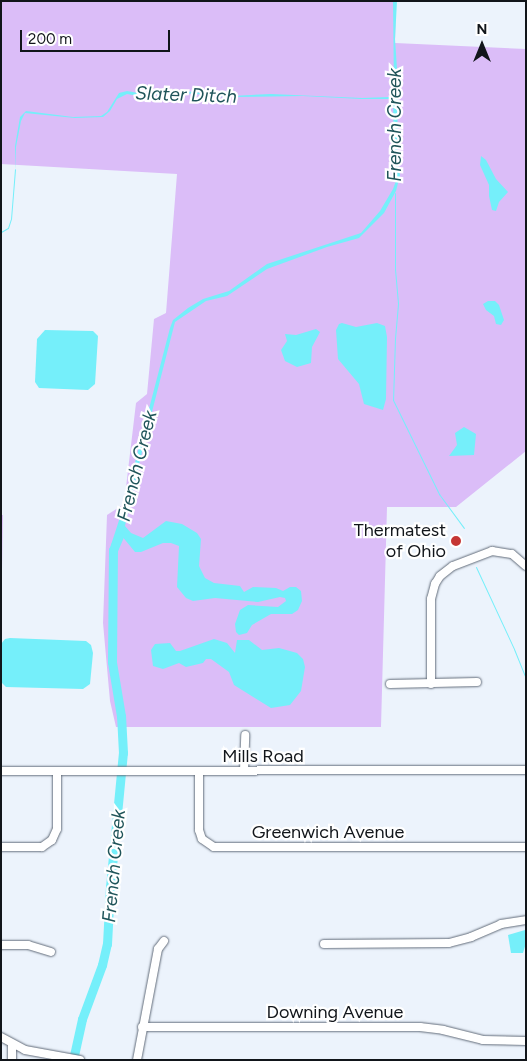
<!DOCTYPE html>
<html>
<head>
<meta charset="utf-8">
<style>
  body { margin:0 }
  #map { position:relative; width:527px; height:1061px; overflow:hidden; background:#ecf3fc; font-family:Figtree,sans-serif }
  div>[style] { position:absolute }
  .green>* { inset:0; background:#dbbdf8 }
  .water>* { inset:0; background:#75effa }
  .stream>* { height:1px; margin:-0.5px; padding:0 0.5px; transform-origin:0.5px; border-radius:0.5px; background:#75effa }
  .river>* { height:9px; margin:-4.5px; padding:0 4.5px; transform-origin:4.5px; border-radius:4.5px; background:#75effa }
  .roads { filter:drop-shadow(0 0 1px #626c7a) drop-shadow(0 0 1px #626c7a) }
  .minor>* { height:8px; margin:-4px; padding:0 4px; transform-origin:4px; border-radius:4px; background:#fff }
  .dots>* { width:14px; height:14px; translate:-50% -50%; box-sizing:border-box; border:2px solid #fff; border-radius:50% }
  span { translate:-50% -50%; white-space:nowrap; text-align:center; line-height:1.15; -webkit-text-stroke:4.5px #fff; paint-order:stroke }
  .poi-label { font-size:18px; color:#11151a }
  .right { translate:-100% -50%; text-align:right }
  .street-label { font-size:18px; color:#11151a }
  .water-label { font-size:19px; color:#1f5459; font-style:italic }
  .frame { position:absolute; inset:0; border:2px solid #11151a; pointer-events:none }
  .north { position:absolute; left:457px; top:20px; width:50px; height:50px; -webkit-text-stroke:4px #fff; paint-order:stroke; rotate:0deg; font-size:14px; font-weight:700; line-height:20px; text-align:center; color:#11151a }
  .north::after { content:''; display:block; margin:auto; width:18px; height:22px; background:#11151a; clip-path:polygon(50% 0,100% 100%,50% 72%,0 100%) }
  .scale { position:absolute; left:20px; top:30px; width:150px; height:22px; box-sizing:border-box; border:2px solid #11151a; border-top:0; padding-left:6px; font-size:15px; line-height:18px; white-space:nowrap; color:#11151a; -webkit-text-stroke:4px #fff; paint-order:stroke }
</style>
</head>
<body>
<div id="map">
  <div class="green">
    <div style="clip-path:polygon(1px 1px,396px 1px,395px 43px,526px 49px,526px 451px,456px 507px,387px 507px,381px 727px,116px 727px,110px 701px,103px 623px,107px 515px,124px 504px,136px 403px,147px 394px,154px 319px,166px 313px,177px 174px,1px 164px)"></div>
    <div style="clip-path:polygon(1px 515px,3px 515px,1px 624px)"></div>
  </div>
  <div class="water">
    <div style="clip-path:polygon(393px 1px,397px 1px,395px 39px,398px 83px,397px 158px,400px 175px,396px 191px,384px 213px,359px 238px,327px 247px,267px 269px,227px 296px,206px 301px,175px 322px,144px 443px,125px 526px,131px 533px,143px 538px,166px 521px,182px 524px,197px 533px,201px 539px,199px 566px,205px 578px,214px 583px,240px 586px,244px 592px,253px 587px,276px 588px,283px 591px,290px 587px,296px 587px,301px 591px,302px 601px,298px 610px,292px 614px,271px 614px,252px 625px,247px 633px,239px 635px,236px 632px,235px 624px,240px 610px,248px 605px,278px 607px,286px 601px,285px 598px,280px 597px,258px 602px,215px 598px,193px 601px,186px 598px,177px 587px,179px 546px,171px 543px,163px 543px,141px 552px,135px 552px,121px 535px,116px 547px,111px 545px,124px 505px,170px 328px,173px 320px,188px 308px,203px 299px,229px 291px,267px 264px,361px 233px,380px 211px,393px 189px,397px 178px,394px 155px,393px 99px,361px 99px,303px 96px,229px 97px,184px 93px,166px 93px,144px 97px,127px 94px,117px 99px,110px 111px,103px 117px,75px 118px,25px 113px,21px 121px,16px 147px,16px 170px,15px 146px,20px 117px,26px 111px,73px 117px,101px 116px,107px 112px,119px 93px,127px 91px,144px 94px,161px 91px,183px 91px,231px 96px,271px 94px,362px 98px,390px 97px,394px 92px)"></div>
    <div style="clip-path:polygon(481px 156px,486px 160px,496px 179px,508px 192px,499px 202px,496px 211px,492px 210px,489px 196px,489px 185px,480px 165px)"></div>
    <div style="clip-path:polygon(488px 301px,495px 301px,499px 305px,504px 320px,501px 325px,496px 324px,494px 316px,486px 310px,483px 304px)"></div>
    <div style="clip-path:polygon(342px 323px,356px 327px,377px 323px,385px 326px,387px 337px,386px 399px,383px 410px,364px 404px,359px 384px,338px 359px,336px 330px,339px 324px)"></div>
    <div style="clip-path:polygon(316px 329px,320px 332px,312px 347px,311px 363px,297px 367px,285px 361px,281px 350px,287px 341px,285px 334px,296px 335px)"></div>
    <div style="clip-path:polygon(45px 330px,93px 331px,98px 336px,95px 384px,88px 390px,39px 388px,35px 382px,37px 339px)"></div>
    <div style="clip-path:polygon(464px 427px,476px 434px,474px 455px,449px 456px,457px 445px,455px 433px)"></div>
    <div style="clip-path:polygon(10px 638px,86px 641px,91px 645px,93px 653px,90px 684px,83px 689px,6px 687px,1px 682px,1px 644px,5px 639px)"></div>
    <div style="clip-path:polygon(214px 639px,227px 643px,235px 653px,237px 640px,249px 640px,262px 650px,279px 648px,297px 653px,303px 659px,305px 667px,301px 691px,290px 705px,271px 708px,234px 685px,229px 672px,211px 659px,206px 659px,203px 663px,186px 667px,179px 663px,163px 669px,153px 666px,151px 650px,155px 644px,170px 643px,176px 651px,180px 651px)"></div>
    <div style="clip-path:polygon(525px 930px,526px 943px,523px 953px,511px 953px,508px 935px)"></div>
  </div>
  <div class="stream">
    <div style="left:395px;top:193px;width:76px;rotate:90deg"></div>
    <div style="left:395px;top:269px;width:35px;rotate:85deg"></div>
    <div style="left:398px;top:304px;width:34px;rotate:95deg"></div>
    <div style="left:395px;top:338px;width:62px;rotate:91.8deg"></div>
    <div style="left:393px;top:400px;width:105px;rotate:63.9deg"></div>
    <div style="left:439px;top:494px;width:42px;rotate:53.7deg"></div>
    <div style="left:1px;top:232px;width:8px;rotate:-30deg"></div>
    <div style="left:8px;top:228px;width:9px;rotate:-72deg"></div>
    <div style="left:11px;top:219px;width:50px;rotate:-85.4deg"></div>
    <div style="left:476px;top:567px;width:90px;rotate:65.1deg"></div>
    <div style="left:514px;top:649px;width:32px;rotate:68deg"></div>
  </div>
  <div class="river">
    <div style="left:73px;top:1060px;width:42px;rotate:-77.6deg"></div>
    <div style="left:82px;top:1019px;width:58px;rotate:-69.7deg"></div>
    <div style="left:102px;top:965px;width:22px;rotate:-77deg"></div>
    <div style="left:107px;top:944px;width:57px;rotate:-87deg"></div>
    <div style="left:110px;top:887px;width:135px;rotate:-84.5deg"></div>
    <div style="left:123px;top:753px;width:37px;rotate:-93deg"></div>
    <div style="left:121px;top:716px;width:55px;rotate:-99.5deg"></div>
    <div style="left:112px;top:662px;width:112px;rotate:-89.5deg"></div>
    <div style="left:113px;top:550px;width:15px;rotate:-67deg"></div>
  </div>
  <div class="roads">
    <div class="minor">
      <div style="left:390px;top:684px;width:87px;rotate:-1.3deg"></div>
      <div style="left:431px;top:684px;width:85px;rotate:-90deg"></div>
      <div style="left:431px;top:599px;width:16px;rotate:-75deg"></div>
      <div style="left:435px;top:584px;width:9px;rotate:-58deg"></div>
      <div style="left:440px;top:576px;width:16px;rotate:-38deg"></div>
      <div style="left:453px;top:566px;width:42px;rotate:-21deg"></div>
      <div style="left:492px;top:551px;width:20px;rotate:9deg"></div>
      <div style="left:512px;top:554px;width:18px;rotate:41deg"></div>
      <div style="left:1px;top:771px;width:525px;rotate:-0.11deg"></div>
      <div style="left:199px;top:771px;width:59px;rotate:90deg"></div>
      <div style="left:199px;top:830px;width:9px;rotate:72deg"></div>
      <div style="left:202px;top:839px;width:14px;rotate:34deg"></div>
      <div style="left:214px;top:847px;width:312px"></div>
      <div style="left:244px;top:771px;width:36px;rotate:-88deg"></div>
      <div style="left:1px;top:847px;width:41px"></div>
      <div style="left:42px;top:847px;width:12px;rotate:-35deg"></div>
      <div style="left:52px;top:840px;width:12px;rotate:-66deg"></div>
      <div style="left:57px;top:829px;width:58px;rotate:-90deg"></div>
      <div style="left:324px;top:944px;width:125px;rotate:-0.5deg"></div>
      <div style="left:449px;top:943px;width:23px;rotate:-15deg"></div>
      <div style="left:471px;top:937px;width:33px;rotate:-23deg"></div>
      <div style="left:501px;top:924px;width:25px;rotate:-9deg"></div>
      <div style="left:1px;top:945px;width:27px"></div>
      <div style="left:28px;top:945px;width:24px;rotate:17deg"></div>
      <div style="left:142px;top:1027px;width:278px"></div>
      <div style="left:420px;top:1027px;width:23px;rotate:7deg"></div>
      <div style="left:443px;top:1030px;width:41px;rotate:14deg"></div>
      <div style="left:483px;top:1040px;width:43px;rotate:1.3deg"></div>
      <div style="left:1px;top:1037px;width:27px;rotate:28deg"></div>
      <div style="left:25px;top:1050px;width:56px;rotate:10.3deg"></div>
      <div style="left:12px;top:1044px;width:16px;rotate:90deg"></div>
      <div style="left:137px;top:1060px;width:113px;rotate:-79.3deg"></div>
      <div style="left:158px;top:949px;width:10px;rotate:-53deg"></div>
    </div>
  </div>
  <div class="dots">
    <div style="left:456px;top:541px;background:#c53634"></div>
  </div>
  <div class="poi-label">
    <span class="right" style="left:446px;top:541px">Thermatest<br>of Ohio</span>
  </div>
  <div class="street-label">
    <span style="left:263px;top:756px">Mills Road</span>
    <span style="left:328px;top:832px">Greenwich Avenue</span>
    <span style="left:335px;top:1012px">Downing Avenue</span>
  </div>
  <div class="water-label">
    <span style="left:186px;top:95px;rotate:2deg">Slater Ditch</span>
    <span style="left:395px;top:125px;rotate:-90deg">French Creek</span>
    <span style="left:137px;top:466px;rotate:-76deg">French Creek</span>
    <span style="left:114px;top:866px;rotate:-85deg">French Creek</span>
  </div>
  <div class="frame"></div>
  <div class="north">N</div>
  <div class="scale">200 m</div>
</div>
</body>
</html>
